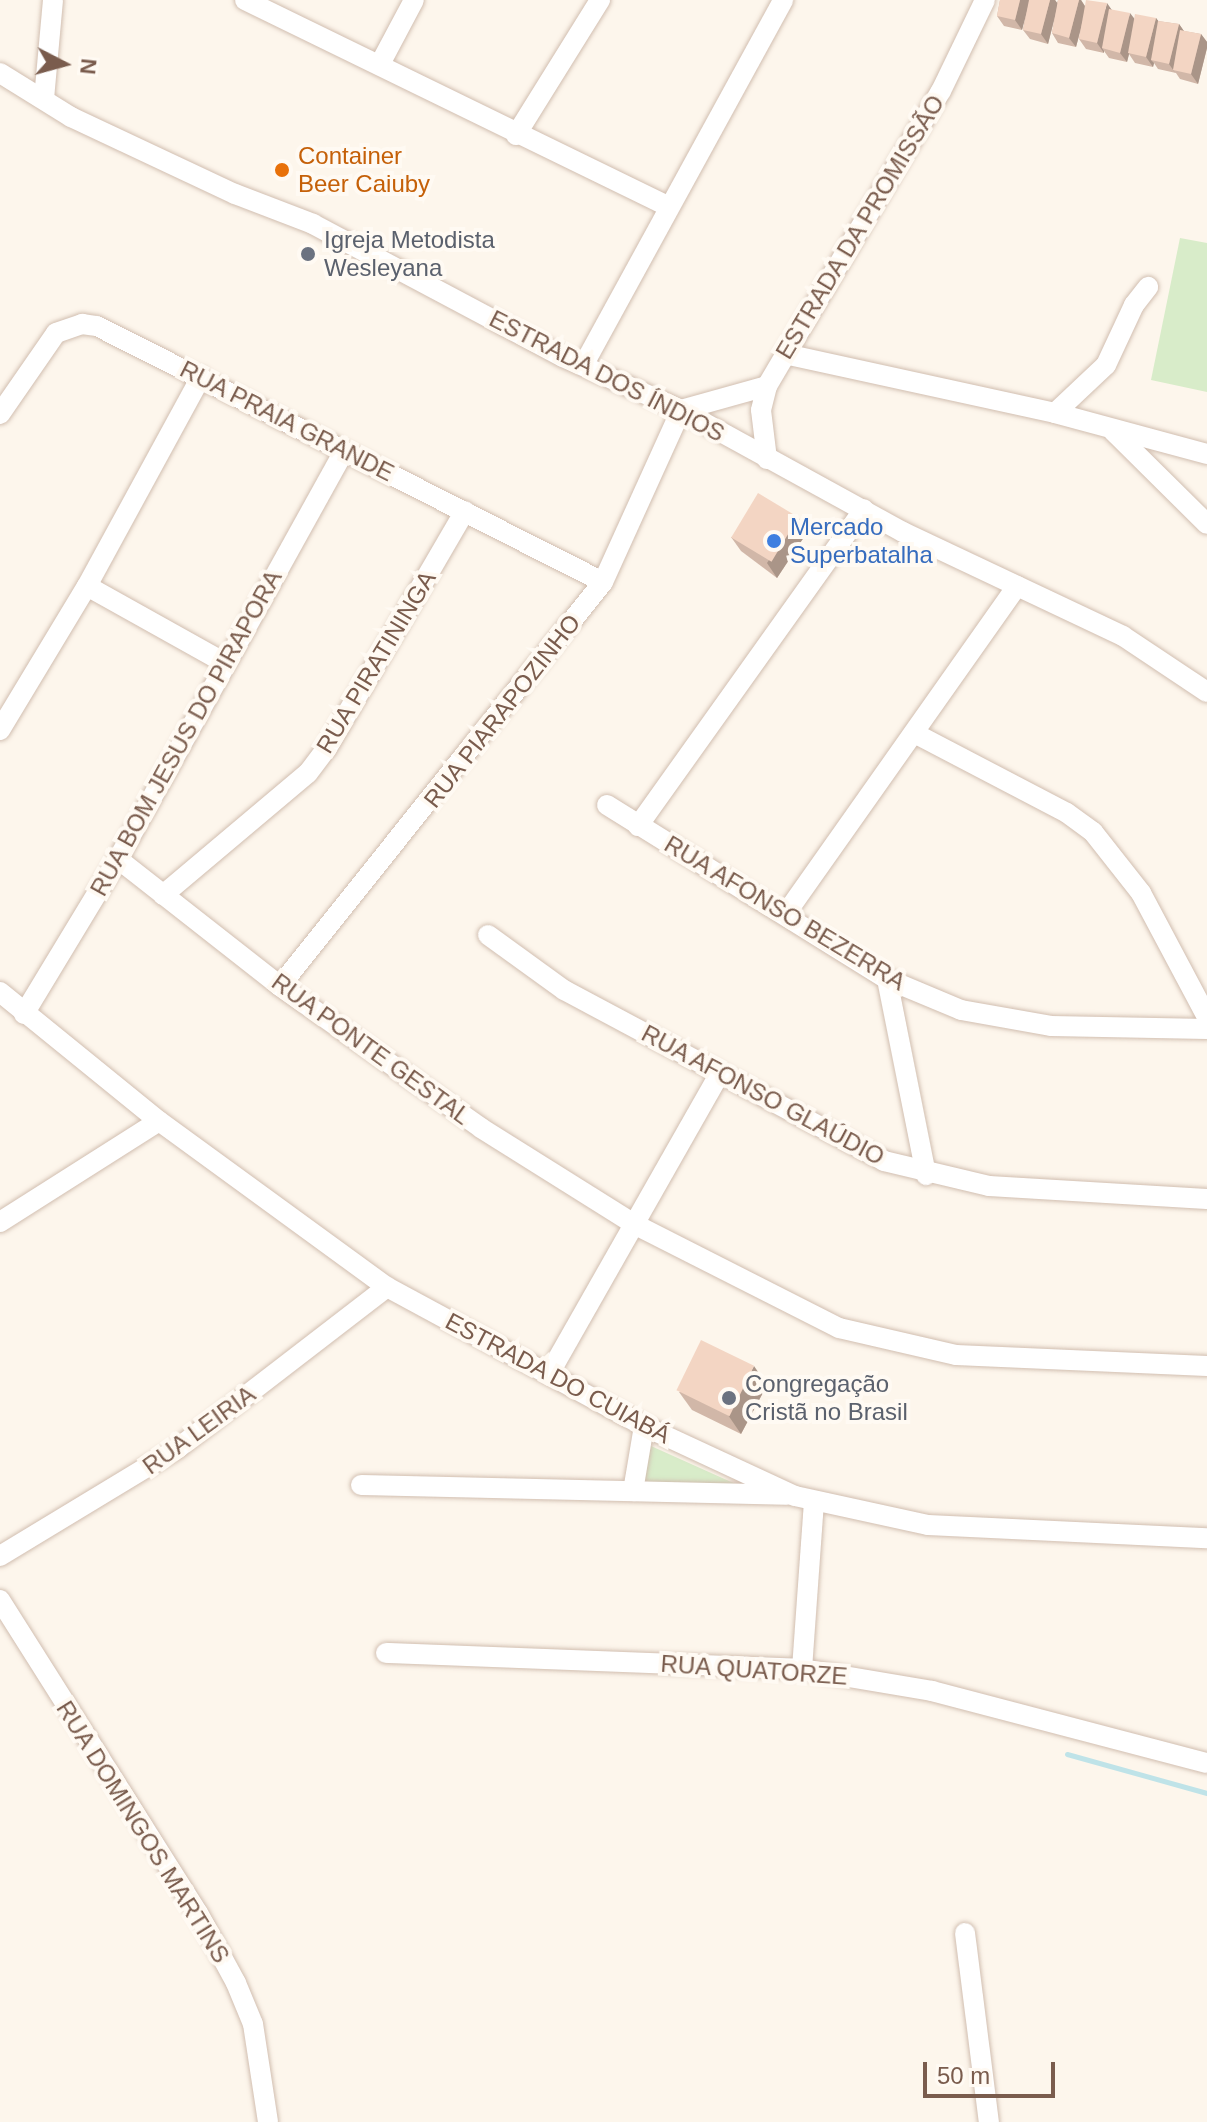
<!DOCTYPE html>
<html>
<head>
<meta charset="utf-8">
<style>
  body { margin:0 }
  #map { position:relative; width:1207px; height:2122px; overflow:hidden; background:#fdf6ec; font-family:Arial,sans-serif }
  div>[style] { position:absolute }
  .green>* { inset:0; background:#d8ecc9 }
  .stream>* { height:5px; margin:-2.5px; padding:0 2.5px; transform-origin:2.5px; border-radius:2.5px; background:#bfe3e8 }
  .roads { filter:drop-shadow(0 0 2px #d1beb0) drop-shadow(0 0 2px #d1beb0) }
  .minor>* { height:20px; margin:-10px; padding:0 10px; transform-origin:10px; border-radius:10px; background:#fff }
  .wall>* { inset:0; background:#d1b7a8 }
  .shaded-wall>* { inset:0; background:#aa9588 }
  .building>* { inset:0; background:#f3d5c3; transform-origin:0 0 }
  .dots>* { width:22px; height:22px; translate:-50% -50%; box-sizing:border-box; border:4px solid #fffaf3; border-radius:50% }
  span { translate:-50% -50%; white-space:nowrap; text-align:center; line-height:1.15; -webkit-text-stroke:8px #fffaf3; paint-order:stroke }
  .food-label { font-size:24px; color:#c56008 }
  .left { translate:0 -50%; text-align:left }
  .street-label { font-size:24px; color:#7a5c4d }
  .worship-label { font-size:24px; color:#5b616d }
  .shop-label { font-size:24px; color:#366cbe }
  .north { position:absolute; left:24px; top:24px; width:80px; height:80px; -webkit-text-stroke:6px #fffaf3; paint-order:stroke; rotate:96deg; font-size:22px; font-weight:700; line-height:32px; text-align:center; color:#7a5c4d }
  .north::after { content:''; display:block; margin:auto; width:28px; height:36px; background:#7a5c4d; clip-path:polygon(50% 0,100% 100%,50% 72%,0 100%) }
  .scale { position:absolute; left:923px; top:2062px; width:132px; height:36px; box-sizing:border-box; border:4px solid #7a5c4d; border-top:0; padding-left:10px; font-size:24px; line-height:28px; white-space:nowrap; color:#7a5c4d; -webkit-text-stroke:6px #fffaf3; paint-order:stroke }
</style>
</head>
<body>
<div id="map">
  <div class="green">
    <div style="clip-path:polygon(1180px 238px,1207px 243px,1207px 392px,1151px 380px)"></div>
    <div style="clip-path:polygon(651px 1446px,749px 1490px,642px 1487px)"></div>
  </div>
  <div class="stream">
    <div style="left:1067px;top:1754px;width:145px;rotate:15.6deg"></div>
  </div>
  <div class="roads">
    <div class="minor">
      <div style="left:245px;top:0;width:470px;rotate:26deg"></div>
      <div style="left:380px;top:64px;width:72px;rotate:-62deg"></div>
      <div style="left:0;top:73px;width:84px;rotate:31.8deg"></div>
      <div style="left:71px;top:117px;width:181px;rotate:25.2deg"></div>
      <div style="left:235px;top:194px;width:84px;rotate:21deg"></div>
      <div style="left:313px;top:224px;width:283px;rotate:28deg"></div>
      <div style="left:563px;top:357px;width:129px;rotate:24.2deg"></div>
      <div style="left:681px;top:410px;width:253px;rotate:28.8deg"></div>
      <div style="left:903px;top:532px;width:243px;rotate:25.3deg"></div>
      <div style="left:1123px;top:636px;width:101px;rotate:33.7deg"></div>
      <div style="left:44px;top:99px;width:99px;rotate:-84.8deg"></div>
      <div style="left:516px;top:135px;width:159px;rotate:-58.1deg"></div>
      <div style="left:785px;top:354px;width:276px;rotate:12.3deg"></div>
      <div style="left:1055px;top:413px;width:157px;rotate:15.1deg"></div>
      <div style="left:584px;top:364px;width:415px;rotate:-61.3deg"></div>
      <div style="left:1055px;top:413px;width:70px;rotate:-43.3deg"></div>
      <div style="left:1106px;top:365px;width:66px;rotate:-65deg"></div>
      <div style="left:1134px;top:305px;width:23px;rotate:-52deg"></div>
      <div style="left:0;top:414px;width:98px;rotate:-55.3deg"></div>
      <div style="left:56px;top:333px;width:28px;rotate:-19deg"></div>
      <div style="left:82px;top:324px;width:15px;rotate:8deg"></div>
      <div style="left:97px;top:326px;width:567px;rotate:26.84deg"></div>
      <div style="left:1113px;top:431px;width:132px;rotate:44.7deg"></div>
      <div style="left:767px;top:459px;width:49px;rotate:-97deg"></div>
      <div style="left:761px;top:410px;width:25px;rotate:-76deg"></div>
      <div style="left:767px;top:386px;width:342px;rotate:-59.5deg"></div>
      <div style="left:941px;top:91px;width:101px;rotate:-64.2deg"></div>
      <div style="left:87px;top:586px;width:158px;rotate:29.2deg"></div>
      <div style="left:0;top:730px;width:168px;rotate:-58.9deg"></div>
      <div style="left:87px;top:586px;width:238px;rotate:-61.4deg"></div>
      <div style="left:916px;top:734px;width:170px;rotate:27.6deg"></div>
      <div style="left:1067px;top:813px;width:32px;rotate:36deg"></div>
      <div style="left:1093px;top:832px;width:78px;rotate:51.8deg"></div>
      <div style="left:1141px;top:893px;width:140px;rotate:62deg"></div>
      <div style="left:607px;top:805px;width:330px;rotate:31.9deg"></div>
      <div style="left:887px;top:979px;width:80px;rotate:22.7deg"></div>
      <div style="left:961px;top:1010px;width:91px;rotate:10.1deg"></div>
      <div style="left:1051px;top:1026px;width:156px;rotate:1.1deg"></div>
      <div style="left:638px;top:826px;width:389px;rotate:-54.5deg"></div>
      <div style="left:118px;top:859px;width:206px;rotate:38.1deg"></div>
      <div style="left:280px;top:986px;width:246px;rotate:35.2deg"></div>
      <div style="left:481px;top:1128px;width:181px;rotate:32.1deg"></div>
      <div style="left:634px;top:1224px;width:230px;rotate:26.9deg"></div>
      <div style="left:839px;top:1328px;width:120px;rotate:13deg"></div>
      <div style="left:956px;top:1355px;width:251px;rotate:2.5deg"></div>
      <div style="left:163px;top:895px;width:189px;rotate:-40.1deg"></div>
      <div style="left:308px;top:773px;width:31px;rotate:-53deg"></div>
      <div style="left:327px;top:748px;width:274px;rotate:-59.8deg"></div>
      <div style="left:787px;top:912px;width:399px;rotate:-54.8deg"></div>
      <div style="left:488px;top:935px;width:94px;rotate:35.9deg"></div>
      <div style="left:564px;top:990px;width:363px;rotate:28.1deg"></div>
      <div style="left:884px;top:1161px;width:108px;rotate:13.4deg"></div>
      <div style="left:989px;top:1186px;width:218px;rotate:3.4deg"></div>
      <div style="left:887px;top:979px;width:200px;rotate:78.7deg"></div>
      <div style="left:280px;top:986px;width:517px;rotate:-51.36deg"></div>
      <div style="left:603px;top:582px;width:189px;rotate:-65.6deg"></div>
      <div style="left:681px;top:410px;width:89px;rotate:-15.6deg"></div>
      <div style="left:0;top:992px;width:205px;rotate:39.1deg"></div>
      <div style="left:159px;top:1121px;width:282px;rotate:36.1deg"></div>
      <div style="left:387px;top:1287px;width:292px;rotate:28.4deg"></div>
      <div style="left:644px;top:1426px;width:166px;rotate:24.9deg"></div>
      <div style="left:795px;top:1496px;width:136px;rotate:12.3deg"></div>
      <div style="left:928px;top:1525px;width:279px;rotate:2.7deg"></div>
      <div style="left:24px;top:1014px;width:181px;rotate:-58.8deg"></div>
      <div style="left:118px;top:859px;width:466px;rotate:-61deg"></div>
      <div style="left:0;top:1222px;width:188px;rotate:-32.4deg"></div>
      <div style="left:549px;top:1374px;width:344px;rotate:-60.4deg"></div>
      <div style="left:361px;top:1485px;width:426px;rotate:1.3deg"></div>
      <div style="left:633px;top:1491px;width:66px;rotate:-80.4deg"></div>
      <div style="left:0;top:1556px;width:208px;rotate:-31.2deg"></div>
      <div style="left:178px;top:1448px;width:264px;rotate:-37.6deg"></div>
      <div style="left:0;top:1600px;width:370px;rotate:57.7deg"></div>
      <div style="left:198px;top:1913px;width:80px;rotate:61.5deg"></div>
      <div style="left:236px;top:1983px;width:44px;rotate:67.5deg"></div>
      <div style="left:253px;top:2024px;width:99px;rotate:81.3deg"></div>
      <div style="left:386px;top:1653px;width:416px;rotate:2.2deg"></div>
      <div style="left:802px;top:1669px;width:132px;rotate:9.6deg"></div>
      <div style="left:932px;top:1691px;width:284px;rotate:14.7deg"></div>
      <div style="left:802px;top:1669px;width:168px;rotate:-85.9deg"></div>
      <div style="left:965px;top:1933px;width:191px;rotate:82.8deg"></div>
    </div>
  </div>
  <div class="wall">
    <div style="clip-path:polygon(1000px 0,1055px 0,1057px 3px,1058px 0,1081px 0,1085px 6px,1112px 10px,1134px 19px,1156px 18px,1158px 21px,1179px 24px,1184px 31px,1201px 34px,1207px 42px,1207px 48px,1198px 84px,1180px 79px,1176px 73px,1158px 69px,1154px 63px,1153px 67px,1135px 63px,1129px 54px,1127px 62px,1109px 58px,1104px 51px,1104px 53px,1086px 49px,1079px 39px,1081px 29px,1076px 47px,1058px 43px,1052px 33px,1055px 17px,1048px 44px,1030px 39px,1023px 30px,1026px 12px,1022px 30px,1004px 26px,997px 16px)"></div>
    <div style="clip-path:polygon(808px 531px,777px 578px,741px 551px,731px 537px)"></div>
    <div style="clip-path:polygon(767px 1385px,741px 1434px,692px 1410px,679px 1392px)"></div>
  </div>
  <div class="shaded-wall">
    <div style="clip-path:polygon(1020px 0,1030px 0,1022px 30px,1015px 20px)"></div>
    <div style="clip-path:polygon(1050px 0,1055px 0,1058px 4px,1048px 44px,1041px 34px)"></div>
    <div style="clip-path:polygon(1079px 0,1081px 0,1086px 8px,1076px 47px,1069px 38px)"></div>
    <div style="clip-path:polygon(1107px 3px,1114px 13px,1102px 48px,1104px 51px,1104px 53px,1097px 43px)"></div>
    <div style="clip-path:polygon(1130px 13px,1137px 22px,1127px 62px,1120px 53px)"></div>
    <div style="clip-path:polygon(1156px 18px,1163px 27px,1151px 60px,1154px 63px,1153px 67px,1146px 57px)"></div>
    <div style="clip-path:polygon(1179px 24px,1186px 34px,1173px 70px,1176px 74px,1169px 64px)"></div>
    <div style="clip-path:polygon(1201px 34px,1207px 42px,1207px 48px,1198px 84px,1191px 74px)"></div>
    <div style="clip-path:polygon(798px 517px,808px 531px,777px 578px,767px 563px)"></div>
    <div style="clip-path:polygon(754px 1366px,767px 1385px,741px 1434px,728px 1415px)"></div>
  </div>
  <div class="building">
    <div style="clip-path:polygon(1000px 0,1020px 0,1015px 20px,997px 16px)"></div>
    <div style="clip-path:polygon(1029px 0,1050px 0,1041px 34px,1023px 30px)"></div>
    <div style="clip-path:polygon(1058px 0,1079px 0,1069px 38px,1052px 33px)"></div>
    <div style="clip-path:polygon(1086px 0,1107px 3px,1097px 43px,1079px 39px)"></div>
    <div style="clip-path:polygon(1109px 9px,1130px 13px,1120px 53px,1102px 48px)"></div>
    <div style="clip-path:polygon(1135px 14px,1156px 18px,1146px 57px,1128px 53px)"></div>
    <div style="clip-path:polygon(1158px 21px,1179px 24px,1169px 64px,1151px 60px)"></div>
    <div style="clip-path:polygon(1180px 30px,1201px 34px,1191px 74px,1173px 70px)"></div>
    <div style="left:758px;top:493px;width:47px;height:52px;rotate:31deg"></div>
    <div style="left:701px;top:1340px;width:59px;height:56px;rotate:26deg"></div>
  </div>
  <div class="dots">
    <div style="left:282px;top:170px;background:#e8710a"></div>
    <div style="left:308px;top:254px;background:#6b7280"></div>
    <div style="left:774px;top:541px;background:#3f7fe0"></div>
    <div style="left:729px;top:1398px;background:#6b7280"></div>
  </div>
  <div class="food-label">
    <span class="left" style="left:298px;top:170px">Container<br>Beer Caiuby</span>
  </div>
  <div class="street-label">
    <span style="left:860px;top:227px;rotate:-59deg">ESTRADA DA PROMISSÃO</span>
    <span style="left:607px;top:376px;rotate:27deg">ESTRADA DOS ÍNDIOS</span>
    <span style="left:287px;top:421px;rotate:27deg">RUA PRAIA GRANDE</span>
    <span style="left:376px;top:662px;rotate:-59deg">RUA PIRATININGA</span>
    <span style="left:502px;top:711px;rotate:-52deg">RUA PIARAPOZINHO</span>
    <span style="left:186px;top:733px;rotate:-61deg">RUA BOM JESUS DO PIRAPORA</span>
    <span style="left:785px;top:913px;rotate:31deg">RUA AFONSO BEZERRA</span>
    <span style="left:371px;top:1049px;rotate:36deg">RUA PONTE GESTAL</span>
    <span style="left:763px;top:1095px;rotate:28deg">RUA AFONSO GLAÚDIO</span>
    <span style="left:558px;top:1378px;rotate:28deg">ESTRADA DO CUIABÁ</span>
    <span style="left:199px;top:1430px;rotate:-36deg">RUA LEIRIA</span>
    <span style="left:754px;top:1670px;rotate:4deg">RUA QUATORZE</span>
    <span style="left:143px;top:1832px;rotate:58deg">RUA DOMINGOS MARTINS</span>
  </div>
  <div class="worship-label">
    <span class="left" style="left:324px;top:254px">Igreja Metodista<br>Wesleyana</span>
    <span class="left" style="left:745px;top:1398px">Congregação<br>Cristã no Brasil</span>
  </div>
  <div class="shop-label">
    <span class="left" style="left:790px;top:541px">Mercado<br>Superbatalha</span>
  </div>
  <div class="north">N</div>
  <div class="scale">50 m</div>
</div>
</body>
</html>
